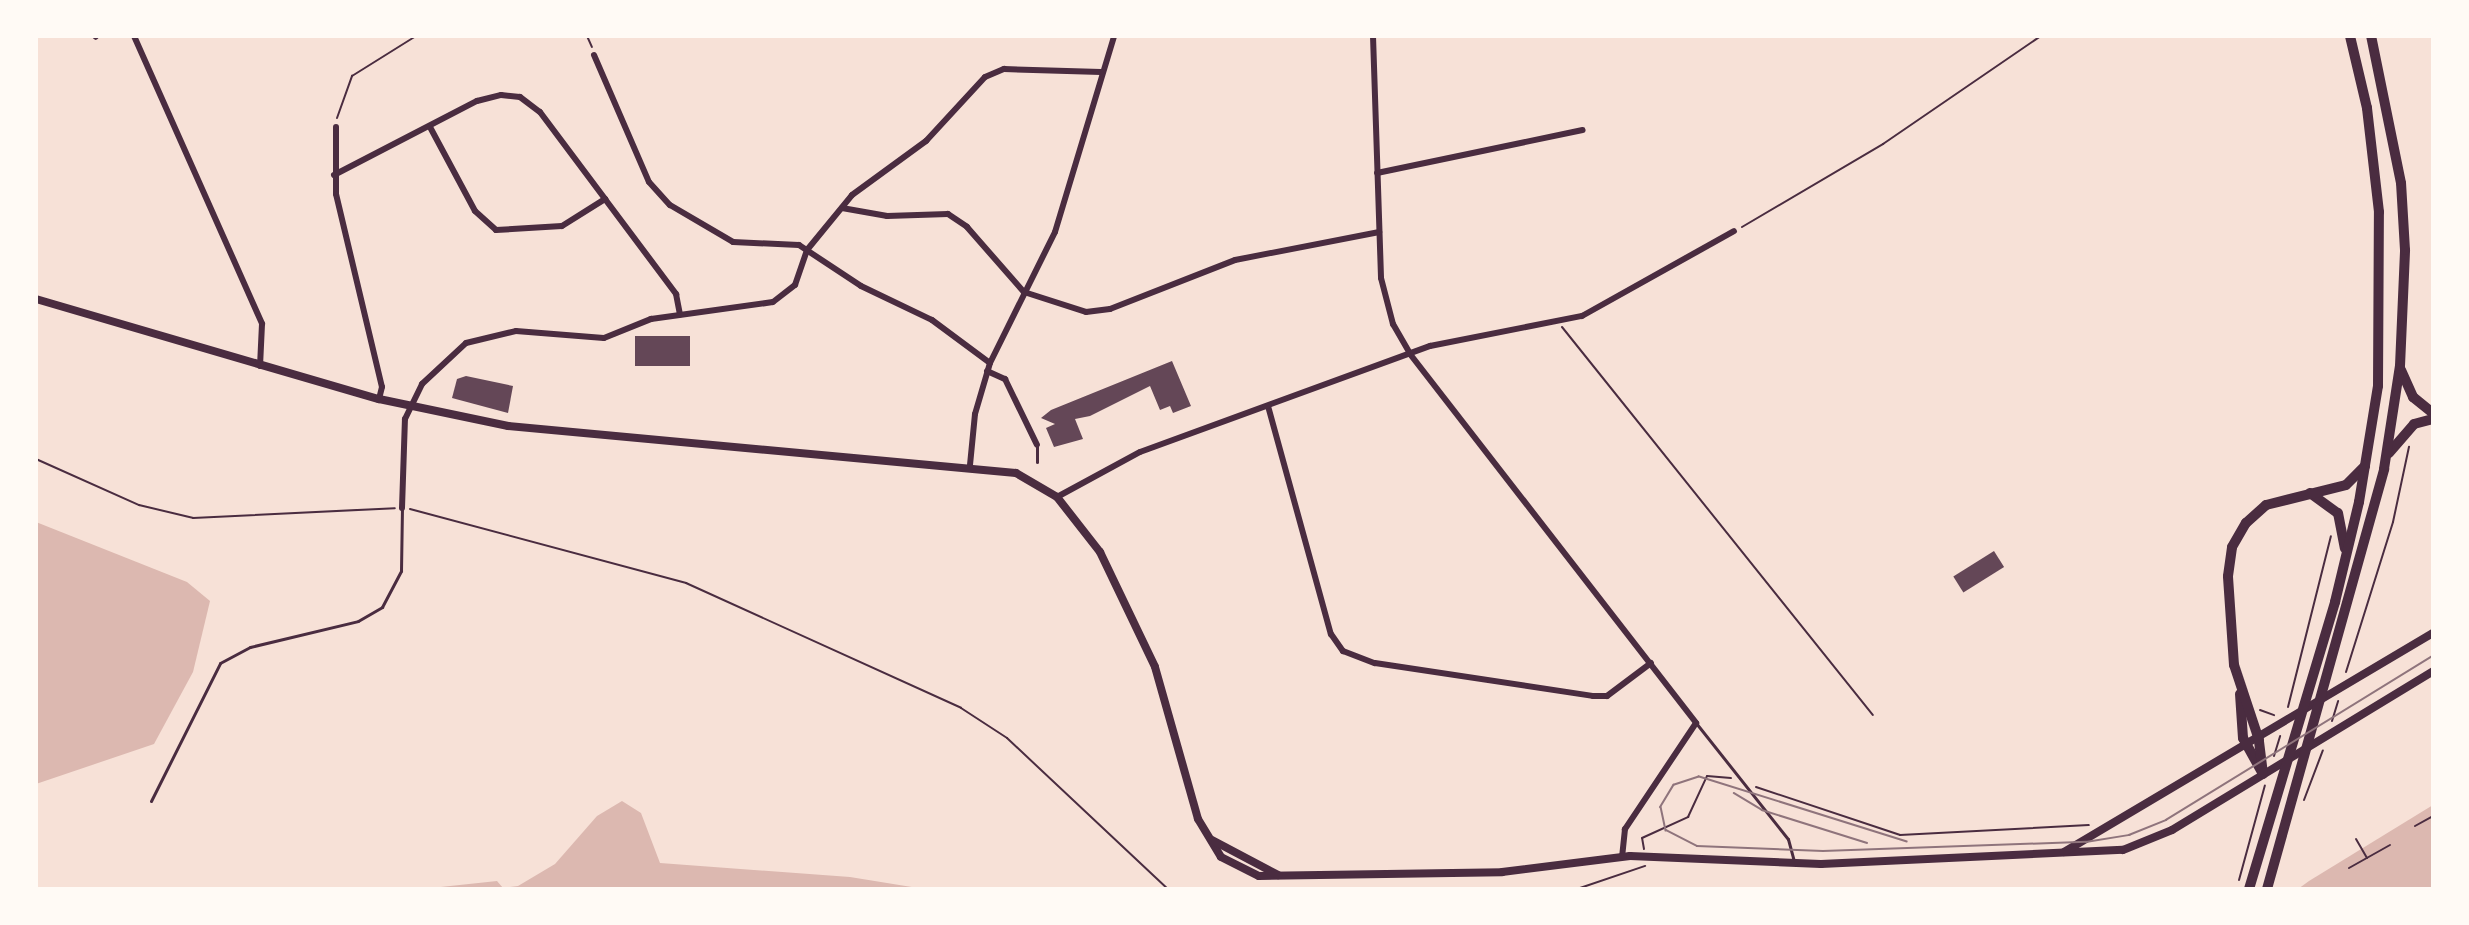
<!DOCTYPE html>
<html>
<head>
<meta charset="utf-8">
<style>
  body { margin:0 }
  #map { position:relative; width:2469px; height:925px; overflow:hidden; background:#f7e1d7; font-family:"Fira Sans",sans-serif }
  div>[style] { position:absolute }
  .water>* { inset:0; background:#dcb8b0 }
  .building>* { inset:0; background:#644757; transform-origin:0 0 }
  .path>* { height:2px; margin:-1px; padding:0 1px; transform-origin:1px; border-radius:1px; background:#4a2c40 }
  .service>* { height:3px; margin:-1.5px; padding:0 1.5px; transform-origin:1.5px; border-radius:1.5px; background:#4a2c40 }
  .minor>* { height:6px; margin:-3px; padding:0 3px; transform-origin:3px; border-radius:3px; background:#4a2c40 }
  .tertiary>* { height:8px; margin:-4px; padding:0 4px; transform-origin:4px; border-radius:4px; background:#4a2c40 }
  .primary>* { height:10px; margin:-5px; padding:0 5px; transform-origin:5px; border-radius:5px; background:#4a2c40 }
  .tram>* { height:1.5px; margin:-0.75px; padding:0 0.75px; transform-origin:0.75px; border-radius:0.75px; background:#8f747c }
  span { translate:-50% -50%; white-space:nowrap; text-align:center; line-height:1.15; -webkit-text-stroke:4.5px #fffaf5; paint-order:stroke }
  .frame { position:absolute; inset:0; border:38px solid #fffaf5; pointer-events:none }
</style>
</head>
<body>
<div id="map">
  <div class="water">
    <div style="clip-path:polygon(36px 522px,187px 582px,210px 601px,193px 672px,154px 744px,36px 784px)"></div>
    <div style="clip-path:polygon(622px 801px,641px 813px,660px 863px,850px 877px,924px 889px,422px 889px,497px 881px,503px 888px,518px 886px,555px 864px,597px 816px)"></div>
    <div style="clip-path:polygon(2433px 805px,2433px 889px,2298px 889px,2309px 881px)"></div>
  </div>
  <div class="building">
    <div style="left:690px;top:336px;width:30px;height:55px;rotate:90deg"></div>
    <div style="clip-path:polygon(1172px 361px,1191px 406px,1173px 413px,1170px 406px,1160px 410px,1150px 386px,1090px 416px,1075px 419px,1083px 439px,1054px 447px,1046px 428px,1055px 424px,1041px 418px,1051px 410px)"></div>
    <div style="clip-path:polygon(466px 376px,513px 386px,508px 413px,452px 398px,457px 379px)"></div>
    <div style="left:1994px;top:551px;width:19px;height:48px;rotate:58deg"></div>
  </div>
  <div class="path">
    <div style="left:587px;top:36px;width:12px;rotate:66deg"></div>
    <div style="left:337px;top:118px;width:45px;rotate:-70.3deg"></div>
    <div style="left:352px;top:76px;width:75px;rotate:-32deg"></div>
    <div style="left:1742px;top:227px;width:164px;rotate:-30.5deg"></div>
    <div style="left:1883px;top:144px;width:191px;rotate:-34.4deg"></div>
    <div style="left:1562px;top:327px;width:497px;rotate:51.3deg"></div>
    <div style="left:36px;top:459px;width:113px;rotate:24.1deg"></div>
    <div style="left:139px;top:505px;width:56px;rotate:13.5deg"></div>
    <div style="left:193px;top:518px;width:202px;rotate:-2.8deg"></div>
    <div style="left:410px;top:509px;width:286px;rotate:15deg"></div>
    <div style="left:686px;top:583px;width:302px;rotate:24.4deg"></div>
    <div style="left:961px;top:708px;width:55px;rotate:33.1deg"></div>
    <div style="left:1007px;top:738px;width:221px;rotate:43.2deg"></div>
    <div style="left:2346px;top:672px;width:157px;rotate:-72.6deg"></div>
    <div style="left:2393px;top:522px;width:77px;rotate:-78deg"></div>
    <div style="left:2288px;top:707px;width:176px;rotate:-75.9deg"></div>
    <div style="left:2260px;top:710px;width:15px;rotate:20deg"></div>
    <div style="left:2332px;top:721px;width:21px;rotate:-73deg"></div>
    <div style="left:2274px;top:756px;width:21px;rotate:-73deg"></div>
    <div style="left:1756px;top:787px;width:152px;rotate:18.4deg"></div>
    <div style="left:1900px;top:835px;width:189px;rotate:-3deg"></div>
    <div style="left:2304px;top:800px;width:53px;rotate:-69.2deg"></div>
    <div style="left:2415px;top:826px;width:21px;rotate:-29deg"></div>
    <div style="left:2356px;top:839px;width:22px;rotate:60deg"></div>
    <div style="left:1644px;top:849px;width:11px;rotate:-100deg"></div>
    <div style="left:1642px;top:838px;width:51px;rotate:-24.5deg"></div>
    <div style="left:1688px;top:817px;width:45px;rotate:-65.1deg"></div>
    <div style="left:1707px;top:776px;width:24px;rotate:5deg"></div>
    <div style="left:2349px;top:868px;width:47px;rotate:-29.3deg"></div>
    <div style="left:2239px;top:880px;width:98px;rotate:-74.7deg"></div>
    <div style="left:1577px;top:889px;width:72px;rotate:-18.7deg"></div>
  </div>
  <div class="service">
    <div style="left:1037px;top:445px;width:17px;rotate:90deg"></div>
    <div style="left:1696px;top:723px;width:148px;rotate:51.6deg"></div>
    <div style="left:1788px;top:839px;width:24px;rotate:75deg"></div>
    <div style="left:151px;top:801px;width:154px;rotate:-63.4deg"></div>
    <div style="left:220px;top:663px;width:34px;rotate:-28deg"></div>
    <div style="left:250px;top:647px;width:111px;rotate:-13.5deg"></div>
    <div style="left:358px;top:621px;width:28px;rotate:-30deg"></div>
    <div style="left:382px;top:607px;width:41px;rotate:-62.2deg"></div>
    <div style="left:401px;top:571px;width:63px;rotate:-89.1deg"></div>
  </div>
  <div class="minor">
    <div style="left:95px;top:36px;width:1px;rotate:45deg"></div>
    <div style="left:134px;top:36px;width:315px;rotate:66deg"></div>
    <div style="left:262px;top:324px;width:42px;rotate:92.7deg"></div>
    <div style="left:1373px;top:36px;width:242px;rotate:88.1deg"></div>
    <div style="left:1381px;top:278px;width:48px;rotate:75.4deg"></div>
    <div style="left:1393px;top:324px;width:34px;rotate:60deg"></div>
    <div style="left:1410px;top:354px;width:467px;rotate:52.2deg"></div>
    <div style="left:1696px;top:723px;width:128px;rotate:123.8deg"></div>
    <div style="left:1625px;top:829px;width:28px;rotate:96deg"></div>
    <div style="left:594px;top:55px;width:138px;rotate:66.6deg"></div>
    <div style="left:649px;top:182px;width:31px;rotate:48deg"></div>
    <div style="left:670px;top:205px;width:73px;rotate:30.4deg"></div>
    <div style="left:733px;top:242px;width:66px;rotate:2.6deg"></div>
    <div style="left:799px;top:245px;width:74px;rotate:33.5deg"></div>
    <div style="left:861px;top:286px;width:79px;rotate:25.6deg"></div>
    <div style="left:932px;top:320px;width:72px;rotate:36.6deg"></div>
    <div style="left:336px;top:127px;width:67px;rotate:90deg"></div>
    <div style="left:336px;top:194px;width:198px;rotate:76.6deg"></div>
    <div style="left:382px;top:387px;width:12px;rotate:104deg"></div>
    <div style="left:430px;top:127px;width:95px;rotate:61.8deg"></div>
    <div style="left:475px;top:211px;width:28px;rotate:42deg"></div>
    <div style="left:496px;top:230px;width:66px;rotate:-3.5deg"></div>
    <div style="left:562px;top:226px;width:51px;rotate:-32.1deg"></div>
    <div style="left:1377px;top:173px;width:210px;rotate:-11.8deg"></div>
    <div style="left:334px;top:175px;width:161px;rotate:-27.4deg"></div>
    <div style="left:477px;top:101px;width:25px;rotate:-14deg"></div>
    <div style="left:501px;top:95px;width:19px;rotate:6deg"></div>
    <div style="left:520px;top:97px;width:25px;rotate:37deg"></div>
    <div style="left:540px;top:112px;width:109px;rotate:53.2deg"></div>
    <div style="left:605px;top:199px;width:119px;rotate:53.2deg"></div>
    <div style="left:676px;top:294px;width:21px;rotate:79deg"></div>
    <div style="left:842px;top:208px;width:46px;rotate:10.1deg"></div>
    <div style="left:887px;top:216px;width:61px;rotate:-1.9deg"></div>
    <div style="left:948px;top:214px;width:23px;rotate:34deg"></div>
    <div style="left:967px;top:227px;width:86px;rotate:48.8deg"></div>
    <div style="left:1024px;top:292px;width:65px;rotate:17.9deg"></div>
    <div style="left:1086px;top:312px;width:24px;rotate:-7deg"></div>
    <div style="left:1110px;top:309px;width:134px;rotate:-21.4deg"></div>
    <div style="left:1235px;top:260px;width:147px;rotate:-11deg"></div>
    <div style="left:987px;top:371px;width:20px;rotate:24deg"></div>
    <div style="left:1005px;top:379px;width:73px;rotate:64.1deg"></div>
    <div style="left:1268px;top:406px;width:237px;rotate:74.6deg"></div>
    <div style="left:1331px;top:634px;width:21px;rotate:55deg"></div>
    <div style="left:1343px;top:651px;width:34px;rotate:21deg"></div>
    <div style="left:1375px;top:663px;width:220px;rotate:8.6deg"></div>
    <div style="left:1593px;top:696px;width:14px"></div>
    <div style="left:1607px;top:696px;width:55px;rotate:-36.9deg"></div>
    <div style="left:970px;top:465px;width:51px;rotate:-84.4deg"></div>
    <div style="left:975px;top:414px;width:53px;rotate:-73.6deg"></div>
    <div style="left:990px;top:363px;width:146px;rotate:-63.6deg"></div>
    <div style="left:1055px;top:232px;width:205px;rotate:-73.2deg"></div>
    <div style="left:1057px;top:497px;width:94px;rotate:-28.5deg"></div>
    <div style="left:1140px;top:452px;width:309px;rotate:-20.1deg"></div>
    <div style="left:1430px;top:346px;width:155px;rotate:-11.2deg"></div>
    <div style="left:1582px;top:316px;width:174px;rotate:-29.2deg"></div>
    <div style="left:402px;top:508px;width:89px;rotate:-88.1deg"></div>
    <div style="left:405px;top:419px;width:39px;rotate:-64deg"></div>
    <div style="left:422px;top:384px;width:60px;rotate:-43deg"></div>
    <div style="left:466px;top:343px;width:51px;rotate:-13.5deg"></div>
    <div style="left:516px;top:331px;width:88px;rotate:4.5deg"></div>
    <div style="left:604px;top:338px;width:51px;rotate:-22deg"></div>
    <div style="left:651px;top:319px;width:123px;rotate:-7.9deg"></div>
    <div style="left:773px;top:302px;width:28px;rotate:-38deg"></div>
    <div style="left:795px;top:285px;width:37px;rotate:-71deg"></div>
    <div style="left:807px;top:250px;width:71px;rotate:-50.7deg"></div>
    <div style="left:852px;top:195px;width:92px;rotate:-36.1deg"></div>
    <div style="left:926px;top:141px;width:87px;rotate:-47.3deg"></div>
    <div style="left:985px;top:77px;width:21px;rotate:-23deg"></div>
    <div style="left:1004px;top:69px;width:97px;rotate:1.8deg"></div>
  </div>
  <div class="tertiary">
    <div style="left:36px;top:299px;width:357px;rotate:16.3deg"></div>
    <div style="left:379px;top:399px;width:132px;rotate:11.8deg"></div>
    <div style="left:508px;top:426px;width:510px;rotate:5.29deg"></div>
    <div style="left:1016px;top:473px;width:48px;rotate:30.3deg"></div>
    <div style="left:1057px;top:497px;width:70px;rotate:52deg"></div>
    <div style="left:1100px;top:552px;width:127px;rotate:64.4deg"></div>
    <div style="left:1155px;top:667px;width:158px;rotate:74.2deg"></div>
    <div style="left:1198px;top:819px;width:44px;rotate:58.8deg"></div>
    <div style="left:1221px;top:857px;width:42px;rotate:26.6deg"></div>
    <div style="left:1259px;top:876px;width:243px;rotate:-0.9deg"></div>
    <div style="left:1502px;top:872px;width:129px;rotate:-7.1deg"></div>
    <div style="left:1630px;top:856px;width:191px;rotate:2.4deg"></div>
    <div style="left:1821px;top:864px;width:302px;rotate:-2.7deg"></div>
    <div style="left:2123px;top:850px;width:53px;rotate:-22.2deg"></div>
    <div style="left:2172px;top:830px;width:306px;rotate:-31.3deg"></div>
    <div style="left:1212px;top:840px;width:75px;rotate:27.9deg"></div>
    <div style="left:2064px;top:852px;width:429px;rotate:-30.7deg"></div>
  </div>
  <div class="primary">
    <div style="left:2401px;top:370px;width:30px;rotate:66deg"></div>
    <div style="left:2413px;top:397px;width:26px;rotate:39deg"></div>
    <div style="left:2389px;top:453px;width:38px;rotate:-49deg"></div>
    <div style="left:2414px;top:424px;width:20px;rotate:-15deg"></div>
    <div style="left:2310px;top:493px;width:34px;rotate:36deg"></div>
    <div style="left:2338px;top:513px;width:36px;rotate:79deg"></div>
    <div style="left:2240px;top:694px;width:44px;rotate:86.1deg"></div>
    <div style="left:2243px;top:738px;width:39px;rotate:61deg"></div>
    <div style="left:2263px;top:774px;width:34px;rotate:-97deg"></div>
    <div style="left:2259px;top:740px;width:79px;rotate:-108.4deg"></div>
    <div style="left:2234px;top:665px;width:89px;rotate:-93.9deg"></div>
    <div style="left:2228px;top:576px;width:29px;rotate:-82deg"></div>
    <div style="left:2232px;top:547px;width:28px;rotate:-60deg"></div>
    <div style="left:2246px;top:523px;width:27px;rotate:-42deg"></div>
    <div style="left:2266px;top:505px;width:82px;rotate:-14deg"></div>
    <div style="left:2346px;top:485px;width:27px;rotate:-45deg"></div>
    <div style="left:2249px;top:889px;width:300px;rotate:-73.3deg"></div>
    <div style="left:2335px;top:602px;width:103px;rotate:-76.5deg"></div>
    <div style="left:2359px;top:502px;width:118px;rotate:-80.7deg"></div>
    <div style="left:2378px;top:386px;width:174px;rotate:-89.7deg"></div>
    <div style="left:2379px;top:212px;width:105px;rotate:-96.6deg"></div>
    <div style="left:2367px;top:108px;width:74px;rotate:-103.3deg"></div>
    <div style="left:2267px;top:889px;width:436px;rotate:-74.4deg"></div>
    <div style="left:2384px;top:469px;width:104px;rotate:-81.2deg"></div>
    <div style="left:2400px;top:366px;width:116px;rotate:-87.5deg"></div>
    <div style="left:2405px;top:250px;width:67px;rotate:-93.4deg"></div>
    <div style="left:2401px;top:183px;width:150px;rotate:-101.5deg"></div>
  </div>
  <div class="tram">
    <div style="left:1734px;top:793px;width:33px;rotate:31deg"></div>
    <div style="left:1762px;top:810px;width:110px;rotate:17.4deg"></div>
    <div style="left:1907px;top:842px;width:218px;rotate:-162.6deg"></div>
    <div style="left:1699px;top:777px;width:26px;rotate:162deg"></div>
    <div style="left:1674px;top:785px;width:26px;rotate:121deg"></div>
    <div style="left:1661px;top:807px;width:24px;rotate:78deg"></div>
    <div style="left:1666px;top:830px;width:35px;rotate:27deg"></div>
    <div style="left:1697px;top:846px;width:126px;rotate:2.3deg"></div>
    <div style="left:1823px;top:851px;width:263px;rotate:-2deg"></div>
    <div style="left:2086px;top:842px;width:44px;rotate:-9.2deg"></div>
    <div style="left:2129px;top:835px;width:40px;rotate:-22deg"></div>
    <div style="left:2166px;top:820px;width:313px;rotate:-31.6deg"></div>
  </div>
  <div class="frame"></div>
</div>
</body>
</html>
